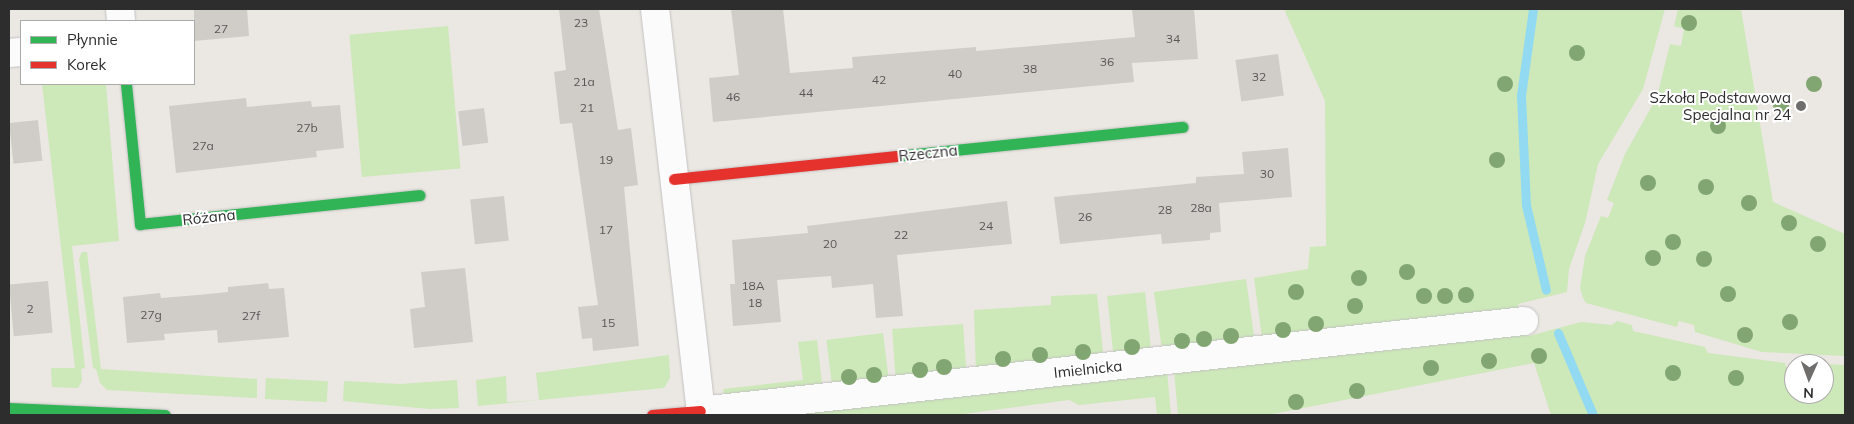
<!DOCTYPE html>
<html>
<head>
<meta charset="utf-8">
<style>
  body { margin:0 }
  #map { position:relative; width:1854px; height:424px; overflow:hidden; background:#ebe7e2; font-family:Mulish,sans-serif }
  div>[style] { position:absolute }
  .green>* { inset:0; background:#cde8b9; transform-origin:0 0 }
  .stream>* { height:9px; margin:-4.5px; padding:0 4.5px; transform-origin:4.5px; border-radius:4.5px; background:#91daf1 }
  .building>* { inset:0; background:#d0cdc9; transform-origin:0 0 }
  .roads { filter:drop-shadow(0 0 1px #c4c3c3) drop-shadow(0 0 1px #c4c3c3) }
  .street>* { height:28px; margin:-14px; padding:0 14px; transform-origin:14px; border-radius:14px; background:#fcfbfb }
  .fast>* { height:11px; margin:-5.5px; padding:0 5.5px; transform-origin:5.5px; border-radius:5.5px; background:#30b455 }
  .jam>* { height:11px; margin:-5.5px; padding:0 5.5px; transform-origin:5.5px; border-radius:5.5px; background:#e5322d }
  .trees>* { width:16px; height:16px; margin:-8px; border-radius:50%; background:#81a672 }
  .dots>* { width:14px; height:14px; translate:-50% -50%; box-sizing:border-box; border:2px solid #fff; border-radius:50% }
  span { translate:-50% -50%; white-space:nowrap; text-align:center; line-height:1.15; -webkit-text-stroke:4px #fff; paint-order:stroke }
  .number-label { font-size:12px; color:#585756 }
  .number-label span { -webkit-text-stroke-width:0 }
  .poi-label { font-size:15px; color:#2d2d2d }
  .right { translate:-100% -50%; text-align:right }
  .street-label { font-size:15px; color:#2d2d2d }
  .frame { position:absolute; inset:0; border:10px solid #2d2d2d; pointer-events:none }
  .legend { position:absolute; left:20px; top:20px; width:175px; height:65px; box-sizing:border-box; background:#fff; border:1px solid #ababab; margin:0; padding:6px 9px; list-style:none; font-size:15px; color:#2d2d2d }
  .legend li { display:flex; align-items:center; gap:10px; height:25px }
  .legend b { width:25px; border:1px solid #ababab }
  .north { position:absolute; left:1784px; top:354px; width:50px; height:50px; box-sizing:border-box; background:#fff; border:1px solid #ababab; border-radius:50%; rotate:182deg; font-size:14px; font-weight:700; line-height:20px; text-align:center; color:#2d2d2d }
  .north::after { content:''; display:block; margin:auto; width:18px; height:22px; background:#706e6c; clip-path:polygon(50% 0,100% 100%,50% 72%,0 100%) }
</style>
</head>
<body>
<div id="map">
  <div class="green">
    <div style="clip-path:polygon(1284px 9px,1665px 9px,1643px 89px,1598px 164px,1585px 223px,1569px 269px,1567px 292px,1518px 304px,1519px 313px,1263px 345px,1254px 278px,1308px 269px,1310px 247px,1326px 246px,1325px 101px)"></div>
    <div style="clip-path:polygon(1678px 9px,1741px 9px,1773px 202px,1845px 234px,1845px 356px,1762px 352px,1695px 332px,1694px 325px,1679px 321px,1677px 327px,1586px 303px,1583px 298px,1580px 288px,1585px 256px,1601px 216px,1608px 218px,1614px 203px,1607px 200px,1625px 154px,1657px 97px,1670px 44px,1681px 46px,1684px 29px,1674px 26px)"></div>
    <div style="left:448px;top:26px;width:143px;height:99px;rotate:85deg"></div>
    <div style="clip-path:polygon(42px 84px,106px 84px,119px 241px,72px 246px,85px 368px,81px 369px,82px 381px,78px 388px,52px 387px,51px 368px,75px 368px)"></div>
    <div style="clip-path:polygon(82px 252px,87px 252px,101px 369px,257px 379px,257px 398px,107px 390px,100px 383px,96px 369px,93px 368px,79px 259px)"></div>
    <div style="left:1246px;top:279px;width:68px;height:93px;rotate:82deg"></div>
    <div style="left:1145px;top:292px;width:66px;height:38px;rotate:84deg"></div>
    <div style="clip-path:polygon(1097px 294px,1104px 362px,976px 374px,974px 310px,1051px 305px,1051px 296px)"></div>
    <div style="clip-path:polygon(1617px 321px,1632px 325px,1633px 331px,1705px 347px,1708px 353px,1785px 363px,1786px 367px,1794px 367px,1794px 394px,1824px 394px,1824px 364px,1845px 365px,1845px 415px,1551px 415px,1534px 363px,1267px 415px,1178px 415px,1174px 370px,1524px 327px,1529px 336px,1581px 322px,1612px 325px)"></div>
    <div style="left:963px;top:324px;width:52px;height:71px;rotate:86deg"></div>
    <div style="left:883px;top:333px;width:51px;height:57px;rotate:83deg"></div>
    <div style="clip-path:polygon(817px 340px,823px 391px,728px 396px,724px 393px,723px 389px,803px 380px,798px 342px)"></div>
    <div style="clip-path:polygon(669px 355px,670px 378px,664px 388px,478px 406px,476px 380px,506px 376px,507px 402px,539px 400px,536px 373px)"></div>
    <div style="clip-path:polygon(1167px 371px,1171px 415px,1157px 415px,1155px 397px,1079px 405px,1069px 400px,956px 415px,735px 415px)"></div>
    <div style="left:266px;top:378px;width:62px;height:21px;rotate:3deg"></div>
    <div style="clip-path:polygon(457px 380px,459px 408px,430px 409px,343px 401px,344px 381px,400px 384px)"></div>
  </div>
  <div class="stream">
    <div style="left:1533px;top:9px;width:88px;rotate:97.9deg"></div>
    <div style="left:1521px;top:96px;width:109px;rotate:87.4deg"></div>
    <div style="left:1526px;top:205px;width:87px;rotate:76.8deg"></div>
    <div style="left:1558px;top:333px;width:89px;rotate:66.9deg"></div>
  </div>
  <div class="building">
    <div style="clip-path:polygon(194px 9px,247px 9px,249px 36px,194px 41px)"></div>
    <div style="clip-path:polygon(559px 9px,599px 9px,618px 130px,631px 128px,638px 185px,624px 187px,639px 346px,593px 351px,592px 338px,582px 339px,578px 307px,598px 305px,572px 123px,560px 124px,554px 72px,566px 70px)"></div>
    <div style="clip-path:polygon(731px 9px,783px 9px,790px 73px,853px 68px,852px 57px,976px 47px,976px 51px,1135px 37px,1132px 9px,1194px 9px,1198px 59px,1132px 63px,1134px 82px,713px 122px,709px 78px,739px 75px)"></div>
    <div style="left:1278px;top:54px;width:42px;height:43px;rotate:82deg"></div>
    <div style="clip-path:polygon(246px 98px,247px 107px,311px 101px,312px 107px,340px 105px,344px 148px,316px 151px,317px 157px,176px 173px,169px 106px)"></div>
    <div style="left:484px;top:108px;width:35px;height:26px;rotate:83deg"></div>
    <div style="left:38px;top:120px;width:41px;height:29px;rotate:84deg"></div>
    <div style="clip-path:polygon(1288px 148px,1292px 197px,1219px 203px,1221px 232px,1210px 233px,1210px 240px,1162px 244px,1161px 234px,1060px 244px,1054px 197px,1196px 183px,1196px 177px,1244px 174px,1242px 152px)"></div>
    <div style="left:504px;top:196px;width:45px;height:34px;rotate:84deg"></div>
    <div style="clip-path:polygon(1007px 201px,1012px 244px,897px 255px,903px 316px,876px 318px,873px 284px,832px 288px,831px 276px,777px 280px,781px 322px,733px 326px,730px 284px,735px 284px,732px 240px,808px 233px,807px 226px)"></div>
    <div style="clip-path:polygon(465px 268px,473px 342px,414px 348px,410px 309px,425px 307px,421px 272px)"></div>
    <div style="left:48px;top:281px;width:52px;height:39px;rotate:85deg"></div>
    <div style="clip-path:polygon(268px 283px,269px 289px,284px 288px,289px 337px,218px 343px,217px 330px,164px 334px,165px 340px,127px 343px,123px 297px,160px 293px,161px 298px,198px 295px,228px 292px,228px 287px)"></div>
  </div>
  <div class="roads">
    <div class="street">
      <div style="left:120px;top:9px;width:12px;rotate:85deg"></div>
      <div style="left:655px;top:9px;width:409px;rotate:83.5deg"></div>
      <div style="left:9px;top:53px;width:12px;rotate:-5deg"></div>
      <div style="left:700px;top:411px;width:829px;rotate:-6.23deg"></div>
    </div>
    <div class="fast">
      <div style="left:126px;top:84px;width:141px;rotate:84.3deg"></div>
      <div style="left:140px;top:224px;width:281px;rotate:-5.9deg"></div>
      <div style="left:896px;top:156px;width:288px;rotate:-5.8deg"></div>
      <div style="left:9px;top:408px;width:156px;rotate:2.6deg"></div>
    </div>
    <div class="jam">
      <div style="left:674px;top:179px;width:223px;rotate:-5.9deg"></div>
      <div style="left:652px;top:415px;width:48px;rotate:-4.8deg"></div>
    </div>
  </div>
  <div class="trees">
    <div style="left:1689px;top:23px"></div>
    <div style="left:1577px;top:53px"></div>
    <div style="left:1505px;top:84px"></div>
    <div style="left:1814px;top:84px"></div>
    <div style="left:1781px;top:105px"></div>
    <div style="left:1718px;top:126px"></div>
    <div style="left:1497px;top:160px"></div>
    <div style="left:1648px;top:183px"></div>
    <div style="left:1706px;top:187px"></div>
    <div style="left:1749px;top:203px"></div>
    <div style="left:1789px;top:223px"></div>
    <div style="left:1673px;top:242px"></div>
    <div style="left:1818px;top:244px"></div>
    <div style="left:1653px;top:258px"></div>
    <div style="left:1704px;top:259px"></div>
    <div style="left:1407px;top:272px"></div>
    <div style="left:1359px;top:278px"></div>
    <div style="left:1296px;top:292px"></div>
    <div style="left:1728px;top:294px"></div>
    <div style="left:1466px;top:295px"></div>
    <div style="left:1424px;top:296px"></div>
    <div style="left:1445px;top:296px"></div>
    <div style="left:1355px;top:306px"></div>
    <div style="left:1790px;top:322px"></div>
    <div style="left:1316px;top:324px"></div>
    <div style="left:1283px;top:330px"></div>
    <div style="left:1745px;top:335px"></div>
    <div style="left:1231px;top:336px"></div>
    <div style="left:1204px;top:339px"></div>
    <div style="left:1182px;top:341px"></div>
    <div style="left:1132px;top:347px"></div>
    <div style="left:1083px;top:352px"></div>
    <div style="left:1040px;top:355px"></div>
    <div style="left:1539px;top:356px"></div>
    <div style="left:1003px;top:359px"></div>
    <div style="left:1489px;top:361px"></div>
    <div style="left:944px;top:367px"></div>
    <div style="left:1431px;top:368px"></div>
    <div style="left:920px;top:370px"></div>
    <div style="left:1673px;top:373px"></div>
    <div style="left:874px;top:375px"></div>
    <div style="left:849px;top:377px"></div>
    <div style="left:1736px;top:378px"></div>
    <div style="left:1357px;top:391px"></div>
    <div style="left:1296px;top:402px"></div>
  </div>
  <div class="dots">
    <div style="left:1801px;top:106px;background:#706e6c"></div>
  </div>
  <div class="number-label">
    <span style="left:581px;top:23px">23</span>
    <span style="left:221px;top:29px">27</span>
    <span style="left:1173px;top:39px">34</span>
    <span style="left:1107px;top:62px">36</span>
    <span style="left:1030px;top:69px">38</span>
    <span style="left:955px;top:74px">40</span>
    <span style="left:1259px;top:77px">32</span>
    <span style="left:879px;top:80px">42</span>
    <span style="left:584px;top:82px">21a</span>
    <span style="left:806px;top:93px">44</span>
    <span style="left:733px;top:97px">46</span>
    <span style="left:587px;top:108px">21</span>
    <span style="left:307px;top:128px">27b</span>
    <span style="left:203px;top:146px">27a</span>
    <span style="left:606px;top:160px">19</span>
    <span style="left:1267px;top:174px">30</span>
    <span style="left:1201px;top:208px">28a</span>
    <span style="left:1165px;top:210px">28</span>
    <span style="left:1085px;top:217px">26</span>
    <span style="left:986px;top:226px">24</span>
    <span style="left:606px;top:230px">17</span>
    <span style="left:901px;top:235px">22</span>
    <span style="left:830px;top:244px">20</span>
    <span style="left:753px;top:286px">18A</span>
    <span style="left:755px;top:303px">18</span>
    <span style="left:30px;top:309px">2</span>
    <span style="left:151px;top:315px">27g</span>
    <span style="left:251px;top:316px">27f</span>
    <span style="left:608px;top:323px">15</span>
  </div>
  <div class="poi-label">
    <span class="right" style="left:1791px;top:106px">Szkoła Podstawowa<br>Specjalna nr 24</span>
  </div>
  <div class="street-label">
    <span style="left:928px;top:153px;rotate:-6deg">Rzeczna</span>
    <span style="left:209px;top:217px;rotate:-6deg">Różana</span>
    <span style="left:1088px;top:369px;rotate:-6deg">Imielnicka</span>
  </div>
  <div class="frame"></div>
  <ul class="legend">
  <li><b style="height:6px;background:#30b455"></b>Płynnie</li>
  <li><b style="height:6px;background:#e5322d"></b>Korek</li>
  </ul>
  <div class="north">N</div>
</div>
</body>
</html>
